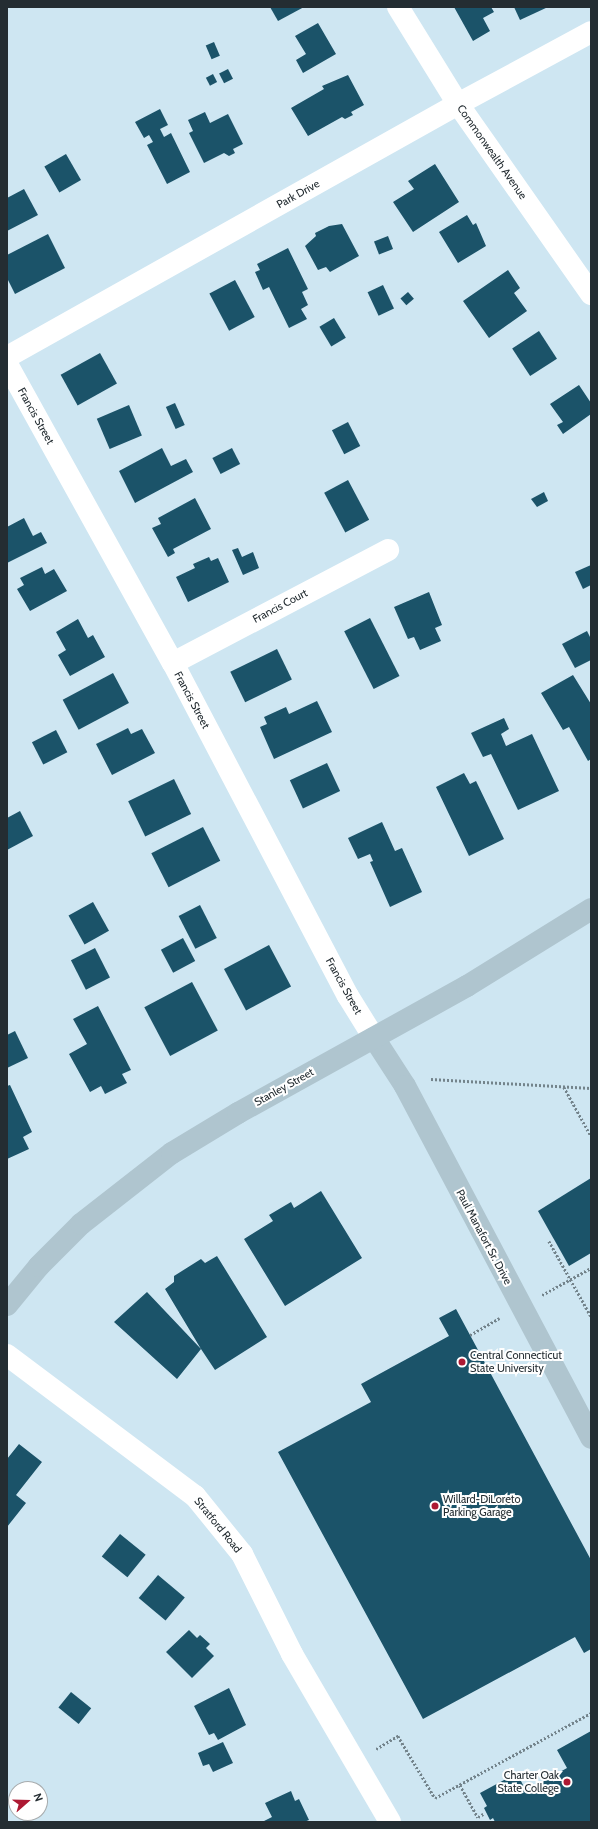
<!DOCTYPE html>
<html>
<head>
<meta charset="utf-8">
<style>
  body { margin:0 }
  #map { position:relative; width:598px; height:1829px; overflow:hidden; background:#cee6f2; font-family:Cabin,sans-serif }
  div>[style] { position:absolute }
  .building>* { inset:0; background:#1b5369; transform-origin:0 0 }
  .path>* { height:2.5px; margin-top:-1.25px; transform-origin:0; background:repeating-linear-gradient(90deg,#73838b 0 2px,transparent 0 4px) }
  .street>* { height:22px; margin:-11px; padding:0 11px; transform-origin:11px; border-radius:11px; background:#fff }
  .secondary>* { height:22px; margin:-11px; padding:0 11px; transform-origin:11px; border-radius:11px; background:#afc5cf }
  .dots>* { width:11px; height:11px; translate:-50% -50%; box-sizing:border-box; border:2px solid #fff; border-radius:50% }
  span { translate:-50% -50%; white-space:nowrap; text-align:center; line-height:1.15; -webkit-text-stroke:4px #fff; paint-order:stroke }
  .street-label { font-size:11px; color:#242d32 }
  .poi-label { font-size:11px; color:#242d32 }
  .left { translate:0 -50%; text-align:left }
  .right { translate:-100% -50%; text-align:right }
  .frame { position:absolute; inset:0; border:8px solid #242d32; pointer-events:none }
  .north { position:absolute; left:8px; top:1781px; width:40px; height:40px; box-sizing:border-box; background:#fff; border:1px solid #a7abad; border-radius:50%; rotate:70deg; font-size:11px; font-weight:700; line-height:16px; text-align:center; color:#242d32 }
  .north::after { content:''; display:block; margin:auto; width:14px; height:18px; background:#ad1933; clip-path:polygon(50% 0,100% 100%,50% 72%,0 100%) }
</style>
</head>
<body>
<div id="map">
  <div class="building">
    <div style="clip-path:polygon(270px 7px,304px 7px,278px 21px)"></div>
    <div style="clip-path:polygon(454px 7px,491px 7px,494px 12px,483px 18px,490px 31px,473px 41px)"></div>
    <div style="clip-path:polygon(514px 7px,548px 7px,520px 20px)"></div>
    <div style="clip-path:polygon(318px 23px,336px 54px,303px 73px,296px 60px,306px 54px,295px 36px)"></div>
    <div style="left:214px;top:42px;width:15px;height:9px;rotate:67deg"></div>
    <div style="left:228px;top:69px;width:11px;height:10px;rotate:63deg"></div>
    <div style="left:213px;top:74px;width:9px;height:8px;rotate:63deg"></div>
    <div style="clip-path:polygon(348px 75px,364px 105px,351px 112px,353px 115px,345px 119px,342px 117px,308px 136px,291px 108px,324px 89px,322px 86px)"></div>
    <div style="clip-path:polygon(160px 109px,168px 125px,160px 129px,164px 137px,171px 133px,190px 172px,167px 184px,147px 145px,153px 142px,149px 135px,144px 138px,135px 122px)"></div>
    <div style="clip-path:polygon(205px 112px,210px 123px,228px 114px,243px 144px,233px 149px,235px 153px,229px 156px,224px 153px,204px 163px,189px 133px,193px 131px,188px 120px)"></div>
    <div style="left:66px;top:154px;width:30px;height:25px;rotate:60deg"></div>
    <div style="clip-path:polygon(435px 164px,459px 202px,413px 232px,393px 202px,414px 189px,408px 181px)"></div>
    <div style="clip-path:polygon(24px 189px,38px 215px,7px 231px,7px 198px)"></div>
    <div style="clip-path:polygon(467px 215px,473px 225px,476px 223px,486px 246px,458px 263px,439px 232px)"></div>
    <div style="clip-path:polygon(342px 224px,359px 256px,330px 272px,326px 267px,318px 270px,305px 246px,316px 236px,315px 233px,329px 226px)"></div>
    <div style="clip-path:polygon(48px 234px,65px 268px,15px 294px,7px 278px,7px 255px)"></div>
    <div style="left:388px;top:236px;width:14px;height:15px;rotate:69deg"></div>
    <div style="clip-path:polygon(288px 248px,308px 289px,302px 292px,308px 305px,301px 309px,307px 319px,289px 328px,269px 287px,263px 290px,255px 272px,260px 270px,257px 264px)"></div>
    <div style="clip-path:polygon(508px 270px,520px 288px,514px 293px,527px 311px,489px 338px,463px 301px)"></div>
    <div style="left:235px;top:280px;width:42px;height:29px;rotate:62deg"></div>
    <div style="left:383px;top:285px;width:26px;height:17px;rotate:65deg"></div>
    <div style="left:408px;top:292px;width:9px;height:10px;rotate:49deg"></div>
    <div style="left:334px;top:318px;width:23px;height:17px;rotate:59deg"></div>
    <div style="left:539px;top:331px;width:33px;height:32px;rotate:57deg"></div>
    <div style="left:100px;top:353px;width:35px;height:45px;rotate:61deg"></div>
    <div style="clip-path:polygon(579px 385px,591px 403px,591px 414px,563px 434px,557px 425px,563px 422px,550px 404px)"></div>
    <div style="left:175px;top:403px;width:24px;height:10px;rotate:66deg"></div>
    <div style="left:129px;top:405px;width:33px;height:35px;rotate:67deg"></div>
    <div style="left:348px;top:422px;width:27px;height:18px;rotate:63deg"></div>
    <div style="clip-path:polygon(162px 448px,171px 466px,186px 459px,193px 472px,135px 503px,119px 471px)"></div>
    <div style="left:232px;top:448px;width:18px;height:22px;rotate:63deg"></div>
    <div style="left:348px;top:480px;width:45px;height:27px;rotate:62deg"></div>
    <div style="clip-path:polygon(544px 492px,548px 501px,537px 507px,531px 499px)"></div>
    <div style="clip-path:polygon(195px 498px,211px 529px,173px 549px,175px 553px,168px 557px,152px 528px,161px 524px,158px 518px)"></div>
    <div style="clip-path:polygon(24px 518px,33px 536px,41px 532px,47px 543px,7px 563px,7px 527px)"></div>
    <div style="clip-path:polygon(238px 548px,242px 557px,253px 552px,259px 568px,243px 575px,232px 550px)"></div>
    <div style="clip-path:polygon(209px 557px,211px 561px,218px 558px,229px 582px,188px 602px,176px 577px,195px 568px,193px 564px)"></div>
    <div style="clip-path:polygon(591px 565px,591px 585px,583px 589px,575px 572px)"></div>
    <div style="clip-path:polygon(42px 567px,45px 574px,54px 569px,67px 591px,30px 611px,17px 589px,24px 585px,20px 578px)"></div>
    <div style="clip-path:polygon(429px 592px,442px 625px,435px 628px,441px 641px,420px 650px,414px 637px,408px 639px,394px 607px)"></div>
    <div style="left:370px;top:618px;width:65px;height:29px;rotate:63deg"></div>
    <div style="clip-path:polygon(78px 619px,88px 638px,93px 635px,105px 657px,70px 676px,58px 655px,66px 650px,56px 632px)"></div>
    <div style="clip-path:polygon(587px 631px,591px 639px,591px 660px,575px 668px,562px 644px)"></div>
    <div style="left:277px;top:649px;width:34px;height:52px;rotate:64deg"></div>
    <div style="left:113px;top:673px;width:34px;height:57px;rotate:62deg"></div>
    <div style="clip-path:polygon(573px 675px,591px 704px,591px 759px,588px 761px,569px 727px,563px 730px,541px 693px)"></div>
    <div style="clip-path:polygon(317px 701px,332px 732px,274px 759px,260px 727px,267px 724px,264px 717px,286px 707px,289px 714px)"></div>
    <div style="clip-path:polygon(504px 718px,509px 729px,501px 734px,506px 746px,532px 734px,559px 791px,518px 810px,491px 754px,483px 757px,471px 733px)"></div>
    <div style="clip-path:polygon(128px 728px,131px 734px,142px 729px,155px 753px,112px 775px,96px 744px)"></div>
    <div style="left:56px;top:730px;width:25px;height:27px;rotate:63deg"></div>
    <div style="left:327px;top:763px;width:31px;height:41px;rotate:65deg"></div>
    <div style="clip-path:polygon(464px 773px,470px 784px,476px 781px,504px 839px,469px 856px,436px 787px)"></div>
    <div style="left:174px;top:779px;width:39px;height:51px;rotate:64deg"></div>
    <div style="clip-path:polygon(20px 811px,33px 836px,7px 850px,7px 818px)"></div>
    <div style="clip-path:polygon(382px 822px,395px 851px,402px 848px,422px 892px,390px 907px,370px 862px,373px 861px,370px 854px,358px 859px,348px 838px)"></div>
    <div style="left:203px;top:827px;width:38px;height:58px;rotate:63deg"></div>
    <div style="left:93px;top:902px;width:33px;height:28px;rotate:61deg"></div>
    <div style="left:200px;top:905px;width:37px;height:24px;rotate:63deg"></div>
    <div style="left:183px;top:938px;width:26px;height:25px;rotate:62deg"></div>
    <div style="left:269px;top:945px;width:47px;height:51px;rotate:62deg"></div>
    <div style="left:95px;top:948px;width:33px;height:27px;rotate:63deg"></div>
    <div style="left:192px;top:982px;width:55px;height:54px;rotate:62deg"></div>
    <div style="clip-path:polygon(98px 1006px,131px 1070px,122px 1074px,127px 1083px,105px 1094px,101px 1086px,90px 1092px,69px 1054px,87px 1044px,73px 1019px)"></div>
    <div style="clip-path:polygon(15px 1031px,28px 1058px,7px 1068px,7px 1035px)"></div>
    <div style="clip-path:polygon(10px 1085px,32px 1132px,23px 1137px,29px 1149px,7px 1159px,7px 1086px)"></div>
    <div style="clip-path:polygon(591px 1178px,591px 1253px,569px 1266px,538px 1211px)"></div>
    <div style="clip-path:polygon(321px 1191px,362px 1258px,285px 1306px,244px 1239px,273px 1221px,269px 1215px,291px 1202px,294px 1208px)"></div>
    <div style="clip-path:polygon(217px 1256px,267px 1337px,215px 1370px,201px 1349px,177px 1379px,114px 1322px,147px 1292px,201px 1349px,165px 1289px,174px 1282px,174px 1276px,201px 1259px,205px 1263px)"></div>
    <div style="clip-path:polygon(456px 1309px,591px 1560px,591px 1649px,584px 1653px,575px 1637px,423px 1719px,278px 1452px,371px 1402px,361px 1384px,449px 1336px,439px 1318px)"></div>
    <div style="clip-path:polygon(19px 1444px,42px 1462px,16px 1495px,26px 1503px,7px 1527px,7px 1459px)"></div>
    <div style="left:120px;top:1534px;width:33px;height:29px;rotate:39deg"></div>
    <div style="left:158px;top:1575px;width:35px;height:30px;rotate:40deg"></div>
    <div style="clip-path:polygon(189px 1630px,197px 1638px,200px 1635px,210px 1644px,206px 1648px,214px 1656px,192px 1678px,166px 1652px)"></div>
    <div style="clip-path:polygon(229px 1688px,246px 1725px,218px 1740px,214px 1733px,209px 1735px,194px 1706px)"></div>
    <div style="left:71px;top:1692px;width:26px;height:20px;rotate:39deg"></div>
    <div style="clip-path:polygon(591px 1731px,591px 1822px,495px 1822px,493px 1818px,490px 1820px,484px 1808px,487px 1806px,480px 1793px,517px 1773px,526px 1791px,567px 1768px,557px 1750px)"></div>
    <div style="clip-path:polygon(223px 1742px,233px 1763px,213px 1772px,209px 1764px,203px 1766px,198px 1753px)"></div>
    <div style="clip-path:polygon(291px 1791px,295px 1801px,299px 1799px,309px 1820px,304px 1822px,262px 1822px,272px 1817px,265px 1803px)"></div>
  </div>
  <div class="path">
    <div style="left:431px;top:1079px;width:160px;rotate:3.2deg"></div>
    <div style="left:564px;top:1087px;width:56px;rotate:61.1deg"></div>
    <div style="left:549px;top:1241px;width:86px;rotate:60.8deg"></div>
    <div style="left:542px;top:1295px;width:56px;rotate:-28.9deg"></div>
    <div style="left:470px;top:1335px;width:34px;rotate:-30deg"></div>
    <div style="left:376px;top:1749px;width:26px;rotate:-31deg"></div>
    <div style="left:398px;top:1736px;width:72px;rotate:59.2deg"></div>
    <div style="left:435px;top:1798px;width:178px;rotate:-28.6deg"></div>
    <div style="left:460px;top:1785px;width:37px;rotate:61deg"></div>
    <div style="left:478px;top:1817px;width:6px;rotate:-31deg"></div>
  </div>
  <div class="street">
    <div style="left:398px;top:7px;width:114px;rotate:58.3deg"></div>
    <div style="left:458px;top:104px;width:232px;rotate:55deg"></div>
    <div style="left:7px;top:357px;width:517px;rotate:-29.29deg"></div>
    <div style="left:458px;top:104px;width:151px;rotate:-28.4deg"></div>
    <div style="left:7px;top:364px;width:342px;rotate:61deg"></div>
    <div style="left:173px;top:663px;width:376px;rotate:62.3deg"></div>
    <div style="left:348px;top:996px;width:49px;rotate:58.2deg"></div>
    <div style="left:173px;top:663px;width:243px;rotate:-27.7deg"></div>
    <div style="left:7px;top:1355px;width:235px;rotate:36.9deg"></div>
    <div style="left:195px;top:1496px;width:75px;rotate:51deg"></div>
    <div style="left:242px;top:1554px;width:112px;rotate:63.4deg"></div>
    <div style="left:292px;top:1654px;width:194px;rotate:59.7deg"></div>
  </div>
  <div class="secondary">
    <div style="left:374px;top:1038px;width:57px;rotate:57.1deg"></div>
    <div style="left:405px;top:1086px;width:398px;rotate:62.1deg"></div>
    <div style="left:7px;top:1305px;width:50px;rotate:-50.6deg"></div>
    <div style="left:39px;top:1266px;width:59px;rotate:-45deg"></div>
    <div style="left:81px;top:1224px;width:115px;rotate:-38deg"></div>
    <div style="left:172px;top:1153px;width:77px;rotate:-31.2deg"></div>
    <div style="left:238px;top:1113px;width:262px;rotate:-29deg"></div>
    <div style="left:467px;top:986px;width:146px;rotate:-31.8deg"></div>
  </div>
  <div class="dots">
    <div style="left:462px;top:1362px;background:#ad1933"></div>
    <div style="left:435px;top:1506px;background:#ad1933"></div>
    <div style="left:567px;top:1782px;background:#ad1933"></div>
  </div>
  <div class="street-label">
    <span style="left:492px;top:152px;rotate:55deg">Commonwealth Avenue</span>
    <span style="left:298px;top:194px;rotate:-29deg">Park Drive</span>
    <span style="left:36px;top:416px;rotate:61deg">Francis Street</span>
    <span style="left:280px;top:606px;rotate:-28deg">Francis Court</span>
    <span style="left:192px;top:700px;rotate:62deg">Francis Street</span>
    <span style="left:344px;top:986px;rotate:61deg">Francis Street</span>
    <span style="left:284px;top:1087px;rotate:-29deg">Stanley Street</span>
    <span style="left:484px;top:1237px;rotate:62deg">Paul Manafort Sr. Drive</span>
    <span style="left:218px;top:1525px;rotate:51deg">Stratford Road</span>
  </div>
  <div class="poi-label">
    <span class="left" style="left:470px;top:1362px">Central Connecticut<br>State University</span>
    <span class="left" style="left:443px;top:1506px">Willard-DiLoreto<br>Parking Garage</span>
    <span class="right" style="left:559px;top:1782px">Charter Oak<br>State College</span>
  </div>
  <div class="frame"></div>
  <div class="north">N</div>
</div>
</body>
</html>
